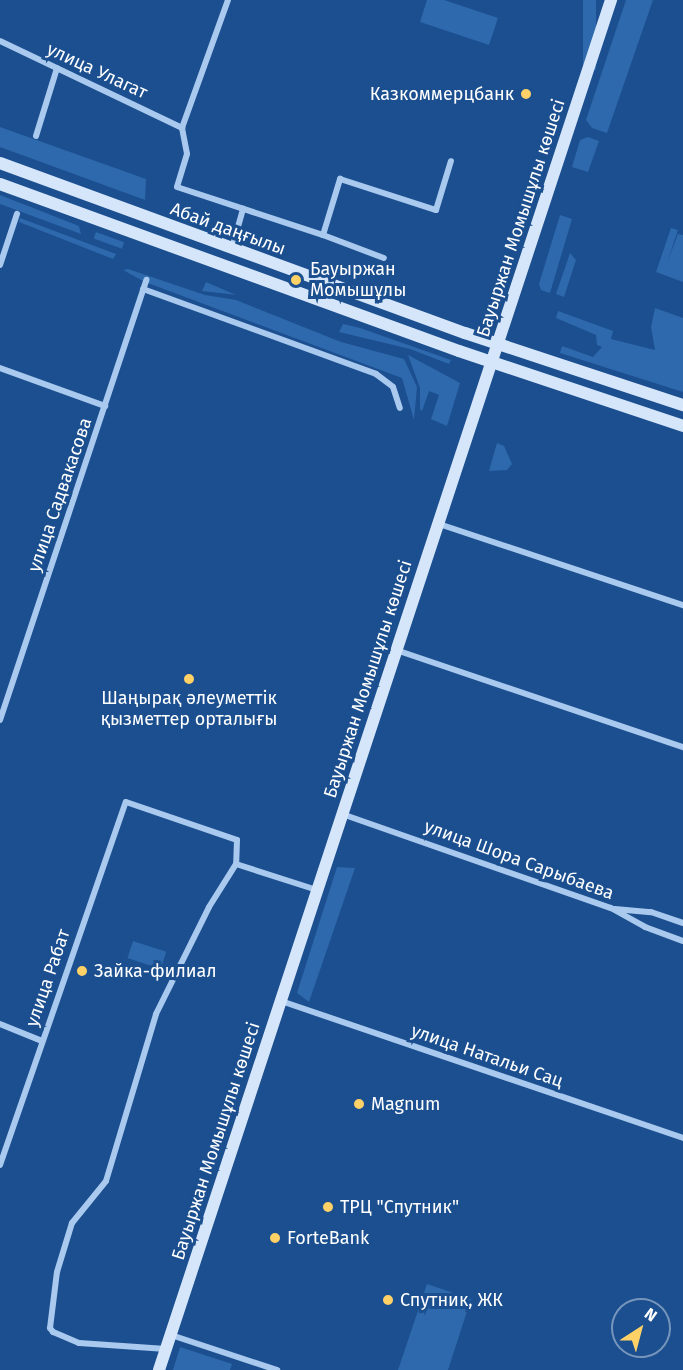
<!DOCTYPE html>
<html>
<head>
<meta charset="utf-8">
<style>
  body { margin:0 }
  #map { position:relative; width:683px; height:1370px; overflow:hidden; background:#1b4f8f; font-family:"Fira Sans",sans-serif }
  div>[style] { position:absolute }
  .green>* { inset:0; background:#2e69ad; transform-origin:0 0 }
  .street>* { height:6px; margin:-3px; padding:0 3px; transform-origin:3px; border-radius:3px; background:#a9c9ee }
  .secondary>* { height:12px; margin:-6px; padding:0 6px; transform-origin:6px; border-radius:6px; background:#d6e6fa }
  .dots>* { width:16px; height:16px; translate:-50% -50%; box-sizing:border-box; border:3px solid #1b4f8f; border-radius:50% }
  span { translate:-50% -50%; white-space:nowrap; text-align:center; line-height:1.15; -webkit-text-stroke:6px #1b4f8f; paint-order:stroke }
  .street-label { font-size:18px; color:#fff }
  .poi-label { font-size:18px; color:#fff }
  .right { translate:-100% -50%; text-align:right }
  .left { translate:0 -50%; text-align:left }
  .north { position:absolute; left:611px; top:1298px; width:60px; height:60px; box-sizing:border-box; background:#1b4f8f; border:2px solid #7695bc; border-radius:50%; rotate:36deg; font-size:16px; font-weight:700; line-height:24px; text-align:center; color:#fff }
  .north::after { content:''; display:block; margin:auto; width:21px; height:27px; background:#ffd166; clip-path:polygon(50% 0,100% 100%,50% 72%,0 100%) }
</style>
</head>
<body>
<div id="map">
  <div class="green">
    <div style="clip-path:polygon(427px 0,444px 0,498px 18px,489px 45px,420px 22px)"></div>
    <div style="left:583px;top:0;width:13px;height:70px"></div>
    <div style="clip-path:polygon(626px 0,653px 0,607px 133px,592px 128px,586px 120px)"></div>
    <div style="clip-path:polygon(0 127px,146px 179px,145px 200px,0 147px)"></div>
    <div style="clip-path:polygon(588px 137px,599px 141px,588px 172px,572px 167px,580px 140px)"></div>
    <div style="clip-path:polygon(0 195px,79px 226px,81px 234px,0 204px)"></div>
    <div style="clip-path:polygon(560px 215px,572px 219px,550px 293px,541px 290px,539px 284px)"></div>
    <div style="clip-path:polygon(20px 218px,116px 254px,113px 259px,19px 222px)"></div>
    <div style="clip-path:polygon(671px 228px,678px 230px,667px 263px,678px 234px,683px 235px,683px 282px,656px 272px)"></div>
    <div style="left:96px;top:232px;width:30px;height:7px;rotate:20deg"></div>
    <div style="clip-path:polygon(570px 253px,576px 260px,564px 297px,556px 294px)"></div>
    <div style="clip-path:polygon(128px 269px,205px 295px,236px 300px,341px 342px,404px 359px,417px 387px,414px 420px,402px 378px,145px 282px,123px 270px)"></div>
    <div style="clip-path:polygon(206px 282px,236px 295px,237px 295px,202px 291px)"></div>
    <div style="clip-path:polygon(655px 308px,683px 318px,683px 392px,560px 353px,562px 346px,593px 357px,602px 347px,597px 345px,596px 335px,556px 318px,558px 311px,613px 331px,611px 339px,655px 350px,651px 327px)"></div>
    <div style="clip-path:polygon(343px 324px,360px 328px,451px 360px,449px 364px,410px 349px,339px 332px)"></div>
    <div style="clip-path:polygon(408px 355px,460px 383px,447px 426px,431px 419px,439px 395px,429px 391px,422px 411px,420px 409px,420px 388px)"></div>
    <div style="clip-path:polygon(497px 443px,504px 446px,512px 464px,507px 470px,489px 471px)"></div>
    <div style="clip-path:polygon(337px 867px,355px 868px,309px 1002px,297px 993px)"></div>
    <div style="left:133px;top:941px;width:35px;height:18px;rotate:18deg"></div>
    <div style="clip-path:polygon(427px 1284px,471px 1299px,448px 1370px,398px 1370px)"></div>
    <div style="clip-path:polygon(180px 1347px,232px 1364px,230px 1370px,173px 1370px)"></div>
  </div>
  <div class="street">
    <div style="left:228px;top:0;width:136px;rotate:109.8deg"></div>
    <div style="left:182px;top:128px;width:26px;rotate:79deg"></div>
    <div style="left:187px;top:154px;width:34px;rotate:107deg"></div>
    <div style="left:177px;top:187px;width:154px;rotate:18.2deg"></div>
    <div style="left:323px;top:235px;width:59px;rotate:-73.1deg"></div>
    <div style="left:340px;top:179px;width:101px;rotate:17.9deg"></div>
    <div style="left:436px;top:210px;width:51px;rotate:-73deg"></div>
    <div style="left:0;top:41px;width:202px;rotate:25.5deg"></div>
    <div style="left:36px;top:136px;width:71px;rotate:-72.8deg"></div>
    <div style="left:323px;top:235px;width:65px;rotate:20.7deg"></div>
    <div style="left:232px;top:248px;width:41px;rotate:-74.2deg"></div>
    <div style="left:0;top:265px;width:54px;rotate:-71.6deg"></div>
    <div style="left:143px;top:289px;width:248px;rotate:20deg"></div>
    <div style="left:376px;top:374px;width:21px;rotate:37deg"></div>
    <div style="left:393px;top:387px;width:22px;rotate:72deg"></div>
    <div style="left:0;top:368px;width:112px;rotate:19.9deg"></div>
    <div style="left:439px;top:524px;width:257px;rotate:18.4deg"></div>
    <div style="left:396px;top:650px;width:303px;rotate:18.7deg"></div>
    <div style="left:0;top:720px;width:464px;rotate:-71.6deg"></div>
    <div style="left:342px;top:814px;width:285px;rotate:19.3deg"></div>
    <div style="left:611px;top:908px;width:39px;rotate:29deg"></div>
    <div style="left:645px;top:927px;width:40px;rotate:20.2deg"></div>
    <div style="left:615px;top:909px;width:36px;rotate:5deg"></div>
    <div style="left:651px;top:912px;width:34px;rotate:19deg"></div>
    <div style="left:281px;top:1001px;width:425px;rotate:18.8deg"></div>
    <div style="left:0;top:1024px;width:45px;rotate:22deg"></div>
    <div style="left:0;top:1165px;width:384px;rotate:-70.9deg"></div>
    <div style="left:126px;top:802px;width:117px;rotate:18.9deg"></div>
    <div style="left:237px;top:840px;width:24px;rotate:92deg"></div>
    <div style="left:236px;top:864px;width:85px;rotate:17.8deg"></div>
    <div style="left:171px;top:1335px;width:112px;rotate:18.3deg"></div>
    <div style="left:166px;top:1349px;width:87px;rotate:-176.1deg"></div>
    <div style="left:79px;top:1343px;width:28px;rotate:-157deg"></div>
    <div style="left:53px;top:1332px;width:5px;rotate:-127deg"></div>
    <div style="left:50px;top:1328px;width:56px;rotate:-82.9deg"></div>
    <div style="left:57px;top:1272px;width:51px;rotate:-73deg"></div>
    <div style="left:72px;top:1223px;width:54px;rotate:-51deg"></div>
    <div style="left:106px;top:1181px;width:174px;rotate:-73.3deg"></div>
    <div style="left:156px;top:1014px;width:119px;rotate:-63.6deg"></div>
    <div style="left:209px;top:907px;width:51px;rotate:-57.9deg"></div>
  </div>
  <div class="secondary">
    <div style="left:0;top:163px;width:495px;rotate:20.1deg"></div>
    <div style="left:465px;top:333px;width:230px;rotate:18.3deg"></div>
    <div style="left:0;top:184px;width:488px;rotate:20deg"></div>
    <div style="left:459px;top:351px;width:236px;rotate:18.5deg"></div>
    <div style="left:159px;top:1370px;width:1443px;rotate:-71.74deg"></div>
  </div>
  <div class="dots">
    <div style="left:526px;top:94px;background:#ffd166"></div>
    <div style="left:296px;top:280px;background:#ffd166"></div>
    <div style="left:189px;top:679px;background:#ffd166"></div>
    <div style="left:82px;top:971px;background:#ffd166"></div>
    <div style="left:359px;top:1104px;background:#ffd166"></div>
    <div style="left:328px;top:1207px;background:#ffd166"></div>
    <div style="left:275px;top:1238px;background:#ffd166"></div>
    <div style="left:388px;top:1300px;background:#ffd166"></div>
  </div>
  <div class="street-label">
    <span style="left:97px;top:71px;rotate:25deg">улица Улагат</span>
    <span style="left:521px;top:218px;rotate:-72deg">Бауыржан Момышұлы көшесі</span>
    <span style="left:228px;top:229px;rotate:20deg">Абай даңғылы</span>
    <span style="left:60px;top:495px;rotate:-71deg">улица Садвакасова</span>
    <span style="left:368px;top:679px;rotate:-72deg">Бауыржан Момышұлы көшесі</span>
    <span style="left:519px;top:860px;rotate:20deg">улица Шора Сарыбаева</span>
    <span style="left:48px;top:978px;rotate:-71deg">улица Рабат</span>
    <span style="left:487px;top:1056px;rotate:19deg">улица Натальи Сац</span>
    <span style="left:216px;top:1141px;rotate:-72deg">Бауыржан Момышұлы көшесі</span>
  </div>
  <div class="poi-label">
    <span class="right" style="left:514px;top:94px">Казкоммерцбанк</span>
    <span class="left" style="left:310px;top:280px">Бауыржан<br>Момышұлы</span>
    <span style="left:189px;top:709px">Шаңырақ әлеуметтік<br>қызметтер орталығы</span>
    <span class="left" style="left:94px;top:971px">Зайка-филиал</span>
    <span class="left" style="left:371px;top:1104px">Magnum</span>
    <span class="left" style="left:340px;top:1207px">ТРЦ "Спутник"</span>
    <span class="left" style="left:287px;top:1238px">ForteBank</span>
    <span class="left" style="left:400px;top:1300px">Спутник, ЖК</span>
  </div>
  <div class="north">N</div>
</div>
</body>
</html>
